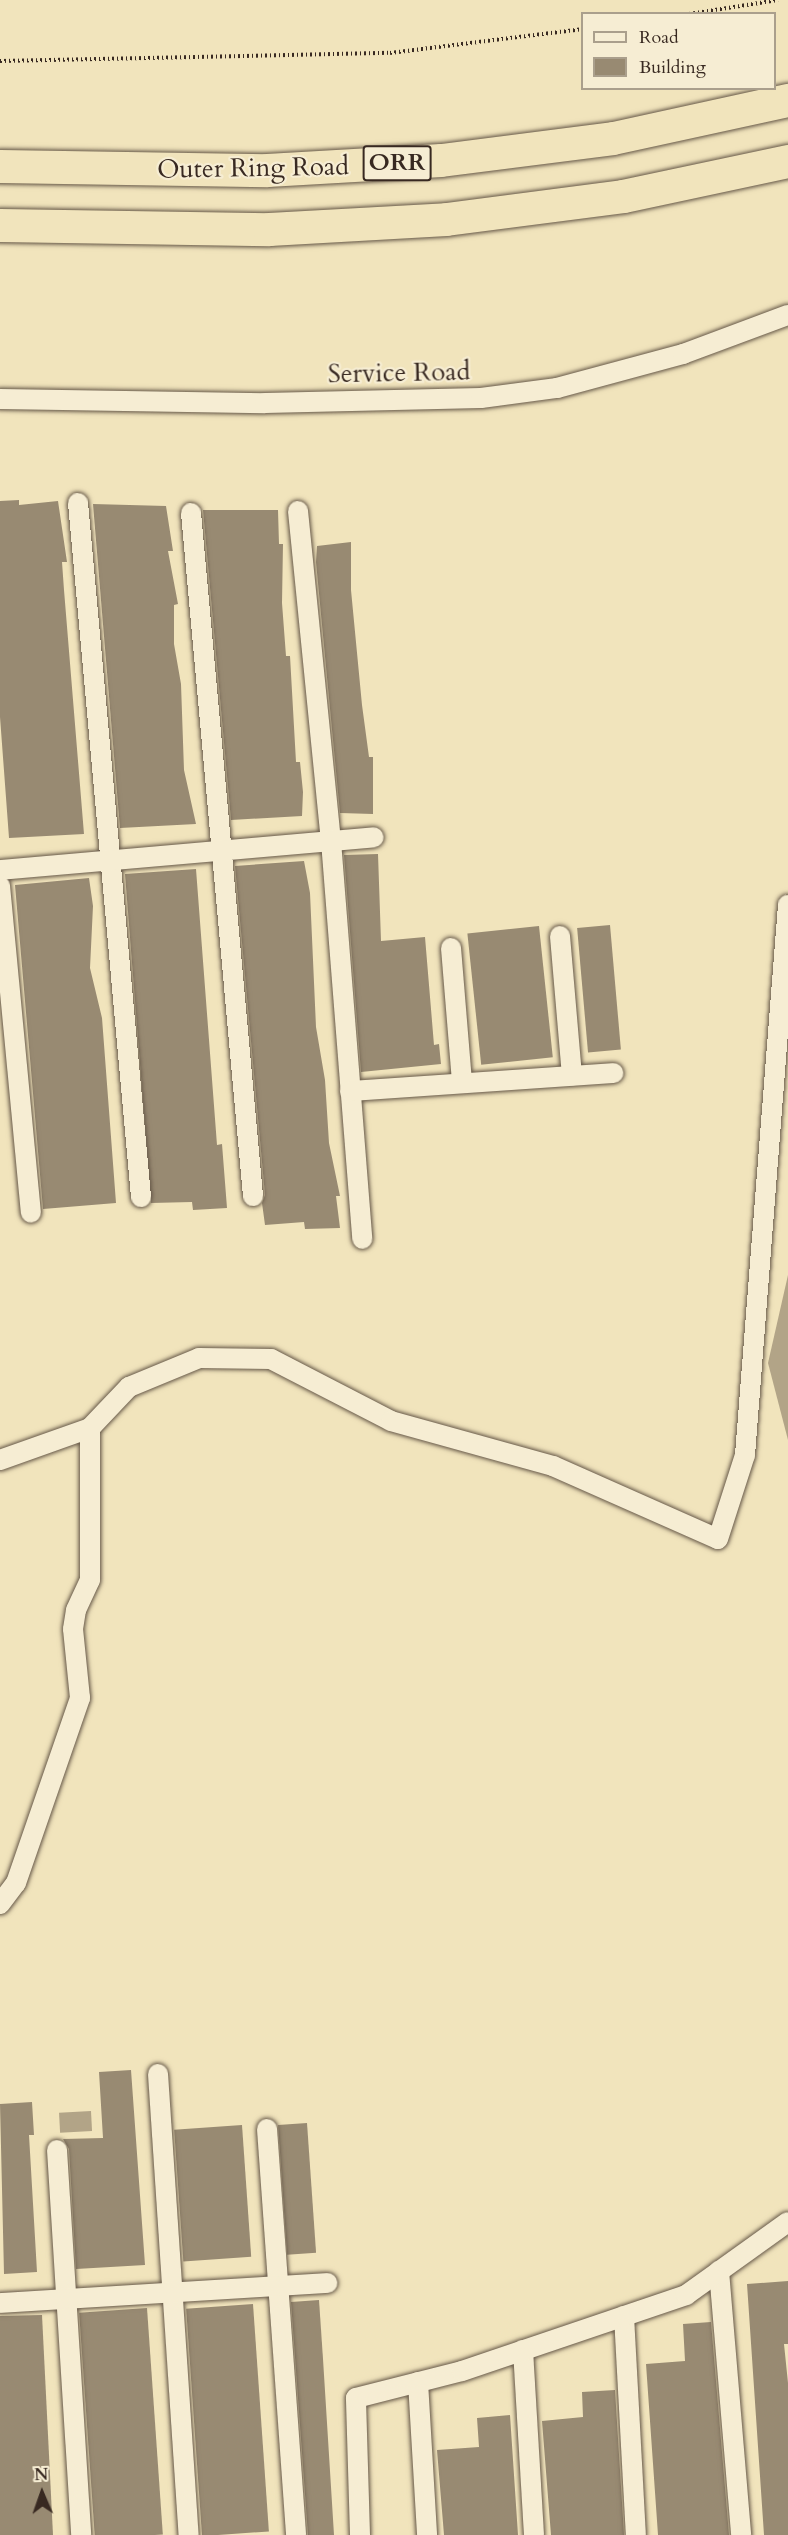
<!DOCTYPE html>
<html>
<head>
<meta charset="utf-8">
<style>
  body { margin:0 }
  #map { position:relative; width:788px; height:2535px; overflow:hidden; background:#f1e4bc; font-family:Cardo,serif }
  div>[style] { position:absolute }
  .water>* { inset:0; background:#b2a487; transform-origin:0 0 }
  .building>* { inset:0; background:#988a72; transform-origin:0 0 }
  .path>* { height:4px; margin-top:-2px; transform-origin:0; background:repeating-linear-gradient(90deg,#382921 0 1.5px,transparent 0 4.5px) }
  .roads { filter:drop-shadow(0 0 2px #665848) drop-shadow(0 0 2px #665848) }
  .minor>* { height:20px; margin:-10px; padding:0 10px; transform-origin:10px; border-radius:10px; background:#f6edd3 }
  .motorway>* { height:33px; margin:-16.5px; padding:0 16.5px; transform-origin:16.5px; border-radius:16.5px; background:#f1e4bc }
  span { translate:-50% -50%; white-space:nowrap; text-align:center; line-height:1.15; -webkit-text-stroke:4.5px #f6edd3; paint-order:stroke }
  .shield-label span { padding:2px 4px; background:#f6edd3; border:2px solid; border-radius:4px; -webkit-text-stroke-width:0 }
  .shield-label { font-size:24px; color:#382921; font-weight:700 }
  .street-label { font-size:26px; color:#382921 }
  .legend { position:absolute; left:581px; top:12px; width:195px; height:78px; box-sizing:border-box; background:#f6edd3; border:2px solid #aa9f8c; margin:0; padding:8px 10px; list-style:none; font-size:18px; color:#382921 }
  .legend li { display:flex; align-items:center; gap:12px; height:30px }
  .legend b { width:30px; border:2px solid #aa9f8c }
  .north { position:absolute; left:12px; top:2463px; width:60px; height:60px; -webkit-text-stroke:4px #f6edd3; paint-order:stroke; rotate:358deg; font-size:16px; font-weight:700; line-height:24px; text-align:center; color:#382921 }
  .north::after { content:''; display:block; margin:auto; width:21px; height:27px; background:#382921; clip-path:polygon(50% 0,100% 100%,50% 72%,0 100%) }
</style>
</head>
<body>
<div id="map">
  <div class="water">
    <div style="clip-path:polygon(788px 1275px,788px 1440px,768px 1363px)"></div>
    <div style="left:91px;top:2111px;width:20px;height:32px;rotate:87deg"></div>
  </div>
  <div class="building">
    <div style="clip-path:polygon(19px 500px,19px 505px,58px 501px,67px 562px,62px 562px,64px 590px,84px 834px,9px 838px,0 717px,0 501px)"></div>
    <div style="clip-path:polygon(93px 504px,166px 506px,173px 551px,168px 551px,178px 604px,174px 605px,174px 644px,181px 684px,184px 770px,196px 824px,120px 828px)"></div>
    <div style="clip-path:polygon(203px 510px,278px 510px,279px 544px,283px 544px,282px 603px,286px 656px,290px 656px,296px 762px,300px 762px,303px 792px,302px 816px,231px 820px)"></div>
    <div style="clip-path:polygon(351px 542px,351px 590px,362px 705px,369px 757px,373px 757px,373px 814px,340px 813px,316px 562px,317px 546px)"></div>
    <div style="clip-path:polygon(378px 854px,381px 941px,425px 937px,434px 1045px,439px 1044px,441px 1064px,361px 1072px,344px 855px)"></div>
    <div style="clip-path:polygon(304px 861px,310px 893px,316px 1027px,325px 1080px,329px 1143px,340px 1196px,336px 1196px,340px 1228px,305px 1229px,304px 1222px,265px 1225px,262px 1203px,265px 1195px,235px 866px)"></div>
    <div style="clip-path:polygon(196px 869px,217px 1145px,222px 1144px,227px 1208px,193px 1210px,192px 1202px,151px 1203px,125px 874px)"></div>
    <div style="clip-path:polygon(89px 878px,93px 906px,90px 968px,102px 1018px,116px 1203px,43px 1209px,15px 885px)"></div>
    <div style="left:610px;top:925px;width:125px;height:33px;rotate:85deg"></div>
    <div style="left:539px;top:926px;width:132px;height:72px;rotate:84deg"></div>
    <div style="clip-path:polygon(131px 2070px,145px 2265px,76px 2269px,69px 2149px,63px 2139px,103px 2138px,99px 2072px)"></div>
    <div style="clip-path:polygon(32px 2102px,34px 2135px,29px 2135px,37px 2272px,4px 2274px,0 2104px)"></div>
    <div style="left:307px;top:2123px;width:130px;height:29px;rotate:86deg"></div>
    <div style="left:242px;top:2125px;width:132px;height:68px;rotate:86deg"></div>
    <div style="clip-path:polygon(788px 2281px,788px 2344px,784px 2344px,788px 2383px,788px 2535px,764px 2535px,747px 2284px)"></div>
    <div style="clip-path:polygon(319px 2300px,323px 2359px,334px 2535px,308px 2535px,291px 2302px)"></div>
    <div style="left:253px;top:2304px;width:228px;height:67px;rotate:86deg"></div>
    <div style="left:147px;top:2308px;width:227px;height:68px;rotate:86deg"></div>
    <div style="clip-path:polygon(42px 2315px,53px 2535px,0 2535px,0 2316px)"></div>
    <div style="clip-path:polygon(711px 2322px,729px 2535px,658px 2535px,646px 2364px,685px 2361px,683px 2324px)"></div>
    <div style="clip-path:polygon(615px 2390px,624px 2535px,551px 2535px,542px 2421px,583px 2417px,582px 2392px)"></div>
    <div style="clip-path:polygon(510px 2415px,518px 2535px,444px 2535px,437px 2450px,479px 2447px,477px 2418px)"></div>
  </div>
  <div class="path">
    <div style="left:689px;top:14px;width:90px;rotate:-8.9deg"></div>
    <div style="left:0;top:61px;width:390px;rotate:-1.2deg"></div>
    <div style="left:390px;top:53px;width:193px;rotate:-7.1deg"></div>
  </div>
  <div class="roads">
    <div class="minor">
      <div style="left:0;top:399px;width:265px;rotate:0.9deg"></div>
      <div style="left:265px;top:403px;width:216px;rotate:-1.3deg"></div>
      <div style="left:481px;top:398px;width:77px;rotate:-7.5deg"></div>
      <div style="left:557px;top:388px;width:131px;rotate:-15.1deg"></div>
      <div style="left:683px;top:354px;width:112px;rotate:-20.4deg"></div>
      <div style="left:78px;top:503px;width:697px;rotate:84.81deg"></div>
      <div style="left:298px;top:511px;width:332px;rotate:84.3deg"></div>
      <div style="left:331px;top:841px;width:399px;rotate:85.5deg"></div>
      <div style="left:191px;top:513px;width:686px;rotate:84.81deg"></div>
      <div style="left:0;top:870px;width:375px;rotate:-5deg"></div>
      <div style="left:0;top:886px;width:328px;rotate:84.6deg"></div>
      <div style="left:560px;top:936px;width:140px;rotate:85.1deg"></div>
      <div style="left:451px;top:948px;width:135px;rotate:85.3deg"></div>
      <div style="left:350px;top:1091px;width:264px;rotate:-3.9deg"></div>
      <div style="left:0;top:1460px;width:96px;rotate:-19.6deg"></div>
      <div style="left:90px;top:1428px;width:57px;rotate:-46.4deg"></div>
      <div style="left:129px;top:1387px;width:76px;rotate:-22.5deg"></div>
      <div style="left:199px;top:1358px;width:72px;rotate:0.8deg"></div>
      <div style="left:271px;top:1359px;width:135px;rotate:27.3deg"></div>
      <div style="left:391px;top:1421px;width:168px;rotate:15.5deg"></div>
      <div style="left:553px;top:1466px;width:180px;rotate:23.9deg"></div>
      <div style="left:718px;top:1539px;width:88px;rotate:-72.2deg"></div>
      <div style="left:745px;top:1455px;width:552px;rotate:-85.53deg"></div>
      <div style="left:0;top:1904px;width:26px;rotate:-53deg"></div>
      <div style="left:16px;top:1883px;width:196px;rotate:-70.9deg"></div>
      <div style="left:80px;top:1698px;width:69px;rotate:-95.8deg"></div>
      <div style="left:73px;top:1629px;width:19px;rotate:-81deg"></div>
      <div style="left:76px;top:1610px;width:33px;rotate:-65deg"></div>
      <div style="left:90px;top:1580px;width:152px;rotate:-90deg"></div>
      <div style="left:158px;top:2074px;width:462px;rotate:86.2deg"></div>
      <div style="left:267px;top:2129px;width:407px;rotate:85.9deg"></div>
      <div style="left:57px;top:2150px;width:386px;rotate:86.4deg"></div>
      <div style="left:719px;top:2271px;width:265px;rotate:85.2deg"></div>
      <div style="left:0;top:2303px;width:328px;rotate:-3.5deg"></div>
      <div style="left:624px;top:2316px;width:219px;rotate:86.9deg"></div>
      <div style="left:523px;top:2350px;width:185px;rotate:86.6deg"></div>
      <div style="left:418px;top:2382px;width:153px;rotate:86.6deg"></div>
      <div style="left:360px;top:2535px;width:137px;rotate:-91.7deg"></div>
      <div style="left:356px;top:2398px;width:109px;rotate:-14.3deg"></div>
      <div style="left:462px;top:2371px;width:237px;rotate:-18.7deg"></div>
      <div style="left:686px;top:2295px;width:125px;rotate:-35.6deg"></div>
    </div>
    <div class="motorway">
      <div style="left:0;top:166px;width:267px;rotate:0.9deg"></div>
      <div style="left:267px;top:170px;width:174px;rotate:-3.3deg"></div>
      <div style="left:441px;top:160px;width:173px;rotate:-7.3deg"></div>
      <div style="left:613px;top:138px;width:179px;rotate:-12.3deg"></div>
      <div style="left:0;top:225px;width:269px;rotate:0.9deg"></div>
      <div style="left:269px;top:229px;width:177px;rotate:-3.2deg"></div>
      <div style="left:446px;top:219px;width:178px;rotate:-7.4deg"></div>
      <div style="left:623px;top:196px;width:169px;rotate:-12deg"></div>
    </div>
  </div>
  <div class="shield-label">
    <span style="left:397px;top:163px">ORR</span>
  </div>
  <div class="street-label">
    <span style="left:253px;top:168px;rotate:-1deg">Outer Ring Road</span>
    <span style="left:399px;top:373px;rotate:-1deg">Service Road</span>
  </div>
  <ul class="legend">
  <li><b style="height:8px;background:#f6edd3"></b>Road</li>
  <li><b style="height:16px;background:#988a72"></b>Building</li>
  </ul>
  <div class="north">N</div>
</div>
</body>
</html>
